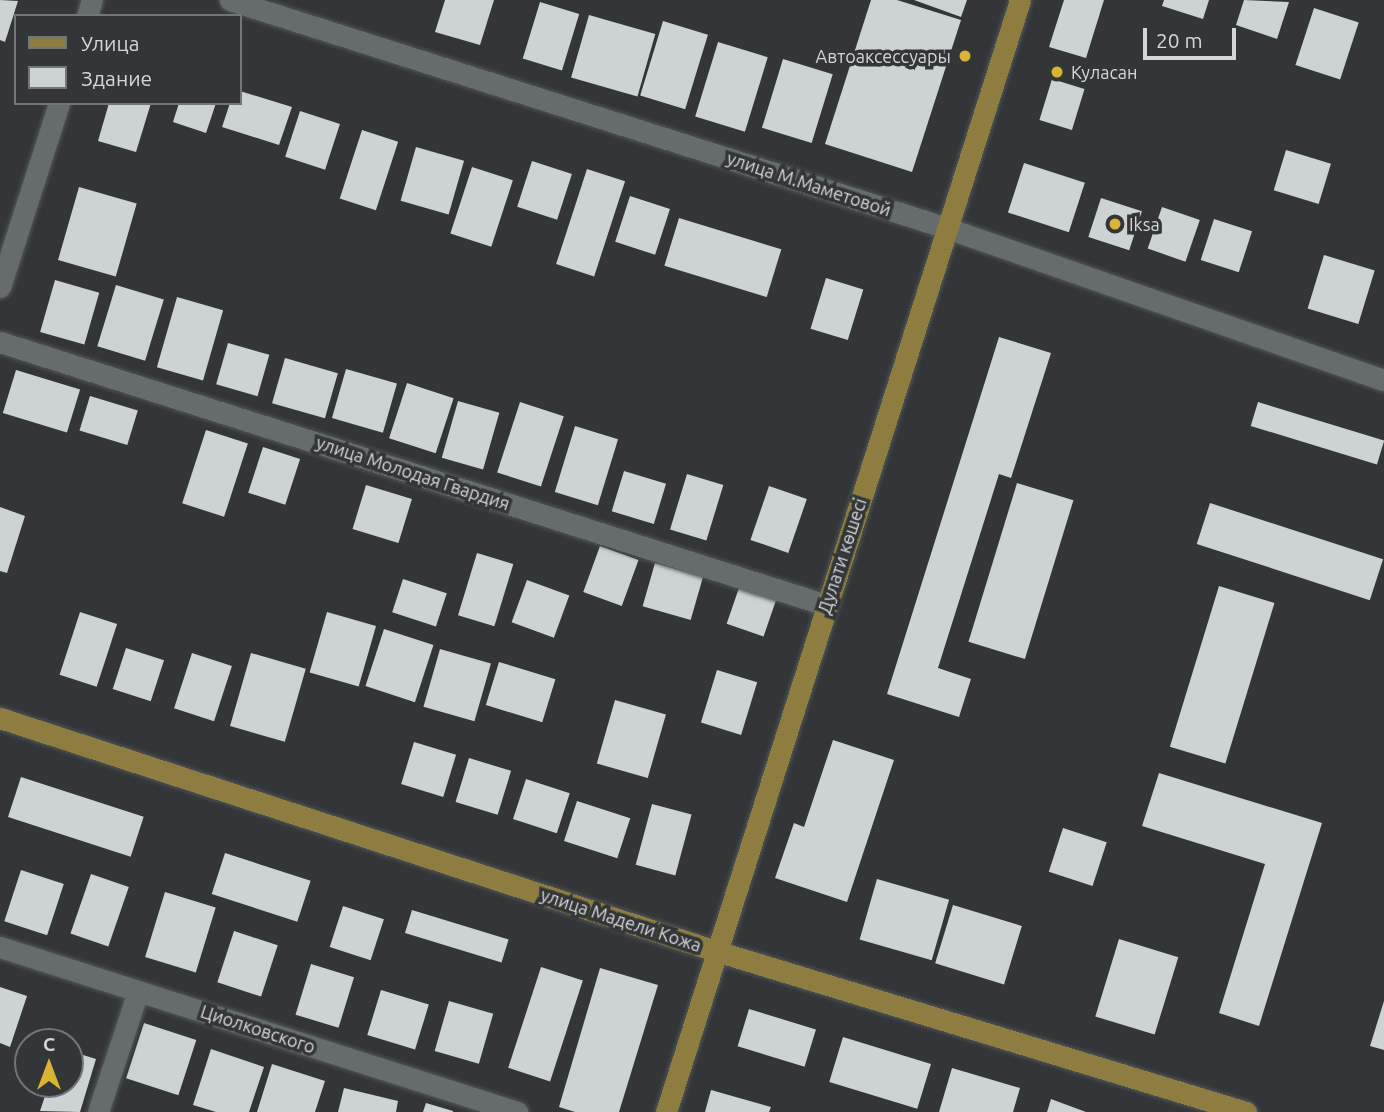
<!DOCTYPE html>
<html>
<head>
<meta charset="utf-8">
<style>
  body { margin:0 }
  #map { position:relative; width:1384px; height:1112px; overflow:hidden; background:#323637; font-family:Ubuntu,sans-serif }
  div>[style] { position:absolute }
  .building>* { inset:0; background:#cdd2d4; transform-origin:0 0 }
  .roads { filter:drop-shadow(0 0 2px #525556) drop-shadow(0 0 2px #525556) }
  .minor>* { height:21px; margin:-10.5px; padding:0 10.5px; transform-origin:10.5px; border-radius:10.5px; background:#666b6c }
  .major>* { height:21px; margin:-10.5px; padding:0 10.5px; transform-origin:10.5px; border-radius:10.5px; background:#8d7d41 }
  .dots>* { width:19px; height:19px; translate:-50% -50%; box-sizing:border-box; border:4px solid #323637; border-radius:50% }
  span { translate:-50% -50%; white-space:nowrap; text-align:center; line-height:1.15; -webkit-text-stroke:7px #323637; paint-order:stroke }
  .poi-label { font-size:18px; color:#d4d7d7 }
  .right { translate:-100% -50%; text-align:right }
  .left { translate:0 -50%; text-align:left }
  .street-label { font-size:18px; color:#d4d7d7 }
  .legend { position:absolute; left:14px; top:14px; width:228px; height:91px; box-sizing:border-box; background:#323637; border:2px solid #737677; margin:0; padding:9px 12px; list-style:none; font-size:21px; color:#d4d7d7 }
  .legend li { display:flex; align-items:center; gap:14px; height:35px }
  .legend b { width:35px; border:2px solid #737677 }
  .north { position:absolute; left:14px; top:1028px; width:70px; height:70px; box-sizing:border-box; background:#323637; border:2px solid #737677; border-radius:50%; rotate:0deg; font-size:19px; font-weight:700; line-height:28px; text-align:center; color:#d4d7d7 }
  .north::after { content:''; display:block; margin:auto; width:24px; height:32px; background:#d9b334; clip-path:polygon(50% 0,100% 100%,50% 72%,0 100%) }
  .scale { position:absolute; left:1143px; top:28px; width:93px; height:32px; box-sizing:border-box; border:4px solid #d4d7d7; border-top:0; padding-left:9px; font-size:21px; line-height:24px; white-space:nowrap; color:#d4d7d7; -webkit-text-stroke:5px #323637; paint-order:stroke }
</style>
</head>
<body>
<div id="map">
  <div class="building">
    <div style="clip-path:polygon(0 0,18px 1px,5px 42px,0 40px)"></div>
    <div style="clip-path:polygon(445px 0,494px 0,480px 45px,435px 32px)"></div>
    <div style="clip-path:polygon(871px 0,897px 0,961px 20px,912px 172px,825px 144px)"></div>
    <div style="clip-path:polygon(914px 0,967px 0,961px 17px)"></div>
    <div style="clip-path:polygon(1064px 0,1104px 0,1086px 58px,1049px 47px)"></div>
    <div style="clip-path:polygon(1164px 0,1209px 0,1203px 19px,1162px 6px)"></div>
    <div style="clip-path:polygon(1244px 0,1289px 2px,1277px 39px,1236px 25px)"></div>
    <div style="left:540px;top:2px;width:41px;height:59px;rotate:17deg"></div>
    <div style="left:1314px;top:8px;width:47px;height:60px;rotate:18deg"></div>
    <div style="left:589px;top:15px;width:69px;height:65px;rotate:16deg"></div>
    <div style="left:663px;top:21px;width:47px;height:78px;rotate:17deg"></div>
    <div style="left:718px;top:42px;width:52px;height:78px;rotate:17deg"></div>
    <div style="left:783px;top:59px;width:52px;height:72px;rotate:17deg"></div>
    <div style="left:1052px;top:79px;width:34px;height:43px;rotate:17deg"></div>
    <div style="clip-path:polygon(240px 91px,292px 107px,279px 145px,222px 127px,230px 103px,240px 103px)"></div>
    <div style="clip-path:polygon(109px 103px,151px 103px,136px 152px,98px 141px)"></div>
    <div style="clip-path:polygon(179px 103px,216px 103px,206px 133px,173px 122px)"></div>
    <div style="left:300px;top:111px;width:42px;height:48px;rotate:18deg"></div>
    <div style="left:362px;top:130px;width:38px;height:72px;rotate:18deg"></div>
    <div style="left:416px;top:147px;width:50px;height:56px;rotate:16deg"></div>
    <div style="left:1286px;top:150px;width:47px;height:42px;rotate:17deg"></div>
    <div style="left:532px;top:161px;width:42px;height:48px;rotate:18deg"></div>
    <div style="left:1024px;top:163px;width:64px;height:52px;rotate:18deg"></div>
    <div style="left:472px;top:167px;width:43px;height:70px;rotate:18deg"></div>
    <div style="left:587px;top:169px;width:40px;height:100px;rotate:18deg"></div>
    <div style="left:79px;top:187px;width:60px;height:76px;rotate:16deg"></div>
    <div style="left:630px;top:196px;width:42px;height:48px;rotate:18deg"></div>
    <div style="left:1101px;top:198px;width:43px;height:41px;rotate:18deg"></div>
    <div style="left:1162px;top:207px;width:40px;height:44px;rotate:19deg"></div>
    <div style="left:679px;top:218px;width:107px;height:50px;rotate:17deg"></div>
    <div style="left:1214px;top:219px;width:40px;height:43px;rotate:18deg"></div>
    <div style="left:1324px;top:255px;width:53px;height:56px;rotate:17deg"></div>
    <div style="left:826px;top:278px;width:39px;height:53px;rotate:17deg"></div>
    <div style="left:55px;top:280px;width:46px;height:54px;rotate:16deg"></div>
    <div style="left:116px;top:285px;width:50px;height:64px;rotate:17deg"></div>
    <div style="left:177px;top:297px;width:48px;height:73px;rotate:16deg"></div>
    <div style="clip-path:polygon(999px 337px,1051px 353px,1011px 478px,999px 474px,938px 668px,971px 679px,959px 717px,887px 694px)"></div>
    <div style="left:228px;top:343px;width:43px;height:43px;rotate:16deg"></div>
    <div style="left:285px;top:358px;width:55px;height:47px;rotate:16deg"></div>
    <div style="left:346px;top:369px;width:53px;height:51px;rotate:16deg"></div>
    <div style="left:16px;top:370px;width:67px;height:45px;rotate:17deg"></div>
    <div style="left:407px;top:383px;width:49px;height:58px;rotate:18deg"></div>
    <div style="left:90px;top:396px;width:50px;height:36px;rotate:17deg"></div>
    <div style="left:458px;top:401px;width:43px;height:59px;rotate:16deg"></div>
    <div style="left:520px;top:402px;width:46px;height:74px;rotate:18deg"></div>
    <div style="left:1258px;top:402px;width:132px;height:25px;rotate:17deg"></div>
    <div style="left:575px;top:426px;width:45px;height:69px;rotate:17deg"></div>
    <div style="left:206px;top:430px;width:44px;height:77px;rotate:18deg"></div>
    <div style="left:263px;top:447px;width:39px;height:48px;rotate:18deg"></div>
    <div style="left:624px;top:471px;width:44px;height:42px;rotate:17deg"></div>
    <div style="left:687px;top:474px;width:38px;height:58px;rotate:17deg"></div>
    <div style="left:1017px;top:483px;width:59px;height:166px;rotate:17deg"></div>
    <div style="left:366px;top:485px;width:48px;height:46px;rotate:17deg"></div>
    <div style="left:769px;top:486px;width:40px;height:57px;rotate:19deg"></div>
    <div style="left:1210px;top:503px;width:182px;height:43px;rotate:18deg"></div>
    <div style="clip-path:polygon(0 507px,25px 516px,7px 573px,0 571px)"></div>
    <div style="left:600px;top:546px;width:41px;height:49px;rotate:20deg"></div>
    <div style="left:477px;top:553px;width:38px;height:65px;rotate:17deg"></div>
    <div style="left:655px;top:563px;width:50px;height:45px;rotate:16deg"></div>
    <div style="left:403px;top:579px;width:46px;height:35px;rotate:18deg"></div>
    <div style="left:527px;top:580px;width:45px;height:45px;rotate:20deg"></div>
    <div style="left:740px;top:585px;width:39px;height:41px;rotate:19deg"></div>
    <div style="left:1219px;top:586px;width:58px;height:168px;rotate:17deg"></div>
    <div style="left:80px;top:612px;width:39px;height:66px;rotate:18deg"></div>
    <div style="left:327px;top:612px;width:51px;height:63px;rotate:16deg"></div>
    <div style="left:384px;top:629px;width:52px;height:60px;rotate:18deg"></div>
    <div style="left:126px;top:648px;width:40px;height:43px;rotate:18deg"></div>
    <div style="left:440px;top:649px;width:53px;height:60px;rotate:16deg"></div>
    <div style="left:192px;top:653px;width:42px;height:58px;rotate:18deg"></div>
    <div style="left:251px;top:653px;width:57px;height:76px;rotate:16deg"></div>
    <div style="left:499px;top:662px;width:59px;height:45px;rotate:17deg"></div>
    <div style="left:717px;top:670px;width:42px;height:55px;rotate:17deg"></div>
    <div style="left:615px;top:700px;width:53px;height:66px;rotate:16deg"></div>
    <div style="clip-path:polygon(833px 740px,894px 760px,847px 902px,775px 878px,794px 823px,804px 827px)"></div>
    <div style="left:414px;top:742px;width:44px;height:44px;rotate:17deg"></div>
    <div style="left:469px;top:758px;width:44px;height:46px;rotate:17deg"></div>
    <div style="clip-path:polygon(1159px 773px,1322px 823px,1259px 1026px,1219px 1013px,1265px 864px,1142px 826px)"></div>
    <div style="left:21px;top:777px;width:129px;height:42px;rotate:18deg"></div>
    <div style="left:526px;top:779px;width:46px;height:42px;rotate:18deg"></div>
    <div style="left:577px;top:801px;width:56px;height:42px;rotate:18deg"></div>
    <div style="left:652px;top:804px;width:41px;height:63px;rotate:15deg"></div>
    <div style="left:1063px;top:828px;width:46px;height:46px;rotate:18deg"></div>
    <div style="left:225px;top:853px;width:90px;height:43px;rotate:18deg"></div>
    <div style="left:21px;top:870px;width:45px;height:54px;rotate:18deg"></div>
    <div style="left:91px;top:874px;width:40px;height:63px;rotate:19deg"></div>
    <div style="left:877px;top:879px;width:75px;height:63px;rotate:16deg"></div>
    <div style="left:165px;top:892px;width:53px;height:68px;rotate:17deg"></div>
    <div style="left:953px;top:905px;width:72px;height:61px;rotate:17deg"></div>
    <div style="left:343px;top:906px;width:43px;height:43px;rotate:18deg"></div>
    <div style="left:412px;top:910px;width:101px;height:24px;rotate:17deg"></div>
    <div style="left:234px;top:931px;width:46px;height:54px;rotate:18deg"></div>
    <div style="left:1119px;top:939px;width:62px;height:81px;rotate:17deg"></div>
    <div style="left:311px;top:964px;width:45px;height:53px;rotate:17deg"></div>
    <div style="left:541px;top:967px;width:44px;height:106px;rotate:18deg"></div>
    <div style="clip-path:polygon(600px 968px,658px 985px,619px 1112px,575px 1112px,559px 1107px)"></div>
    <div style="clip-path:polygon(0 987px,27px 996px,10px 1047px,0 1043px)"></div>
    <div style="left:381px;top:990px;width:50px;height:47px;rotate:17deg"></div>
    <div style="left:449px;top:1001px;width:46px;height:52px;rotate:16deg"></div>
    <div style="clip-path:polygon(1384px 1001px,1384px 1050px,1370px 1046px)"></div>
    <div style="left:749px;top:1009px;width:70px;height:39px;rotate:17deg"></div>
    <div style="left:144px;top:1023px;width:55px;height:58px;rotate:18deg"></div>
    <div style="left:843px;top:1037px;width:92px;height:47px;rotate:17deg"></div>
    <div style="clip-path:polygon(211px 1049px,264px 1067px,249px 1112px,216px 1112px,193px 1105px)"></div>
    <div style="clip-path:polygon(70px 1051px,96px 1059px,80px 1112px,40px 1111px,49px 1084px,70px 1084px)"></div>
    <div style="clip-path:polygon(272px 1064px,325px 1081px,315px 1112px,257px 1112px)"></div>
    <div style="clip-path:polygon(952px 1068px,1020px 1088px,1013px 1112px,939px 1112px)"></div>
    <div style="clip-path:polygon(344px 1088px,398px 1101px,396px 1112px,338px 1112px)"></div>
    <div style="clip-path:polygon(711px 1090px,771px 1107px,769px 1112px,705px 1112px)"></div>
    <div style="clip-path:polygon(1051px 1099px,1086px 1112px,1047px 1112px)"></div>
    <div style="clip-path:polygon(426px 1103px,453px 1111px,453px 1112px,423px 1112px)"></div>
  </div>
  <div class="roads">
    <div class="minor">
      <div style="left:230px;top:0;width:752px;rotate:17.64deg"></div>
      <div style="left:947px;top:228px;width:463px;rotate:19.2deg"></div>
      <div style="left:87px;top:16px;width:17px;rotate:-73deg"></div>
      <div style="left:0;top:287px;width:193px;rotate:-72.2deg"></div>
      <div style="left:0;top:342px;width:867px;rotate:17.66deg"></div>
      <div style="left:0;top:947px;width:543px;rotate:17.7deg"></div>
      <div style="left:98px;top:1112px;width:127px;rotate:-71.7deg"></div>
    </div>
    <div class="major">
      <div style="left:0;top:718px;width:753px;rotate:18.03deg"></div>
      <div style="left:716px;top:951px;width:554px;rotate:16.9deg"></div>
      <div style="left:666px;top:1112px;width:1167px;rotate:-72.34deg"></div>
    </div>
  </div>
  <div class="dots">
    <div style="left:965px;top:56px;background:#d9b334"></div>
    <div style="left:1057px;top:72px;background:#d9b334"></div>
    <div style="left:1115px;top:224px;background:#d9b334"></div>
  </div>
  <div class="poi-label">
    <span class="right" style="left:951px;top:56px">Автоаксессуары</span>
    <span class="left" style="left:1071px;top:72px">Куласан</span>
    <span class="left" style="left:1129px;top:224px">Iksa</span>
  </div>
  <div class="street-label">
    <span style="left:809px;top:184px;rotate:18deg">улица М.Маметовой</span>
    <span style="left:413px;top:473px;rotate:18deg">улица Молодая Гвардия</span>
    <span style="left:842px;top:556px;rotate:-72deg">Дулати көшесі</span>
    <span style="left:621px;top:920px;rotate:18deg">улица Мадели Кожа</span>
    <span style="left:258px;top:1029px;rotate:18deg">Циолковского</span>
  </div>
  <ul class="legend">
  <li><b style="height:9px;background:#8d7d41"></b>Улица</li>
  <li><b style="height:19px;background:#cdd2d4"></b>Здание</li>
  </ul>
  <div class="north">С</div>
  <div class="scale">20 m</div>
</div>
</body>
</html>
